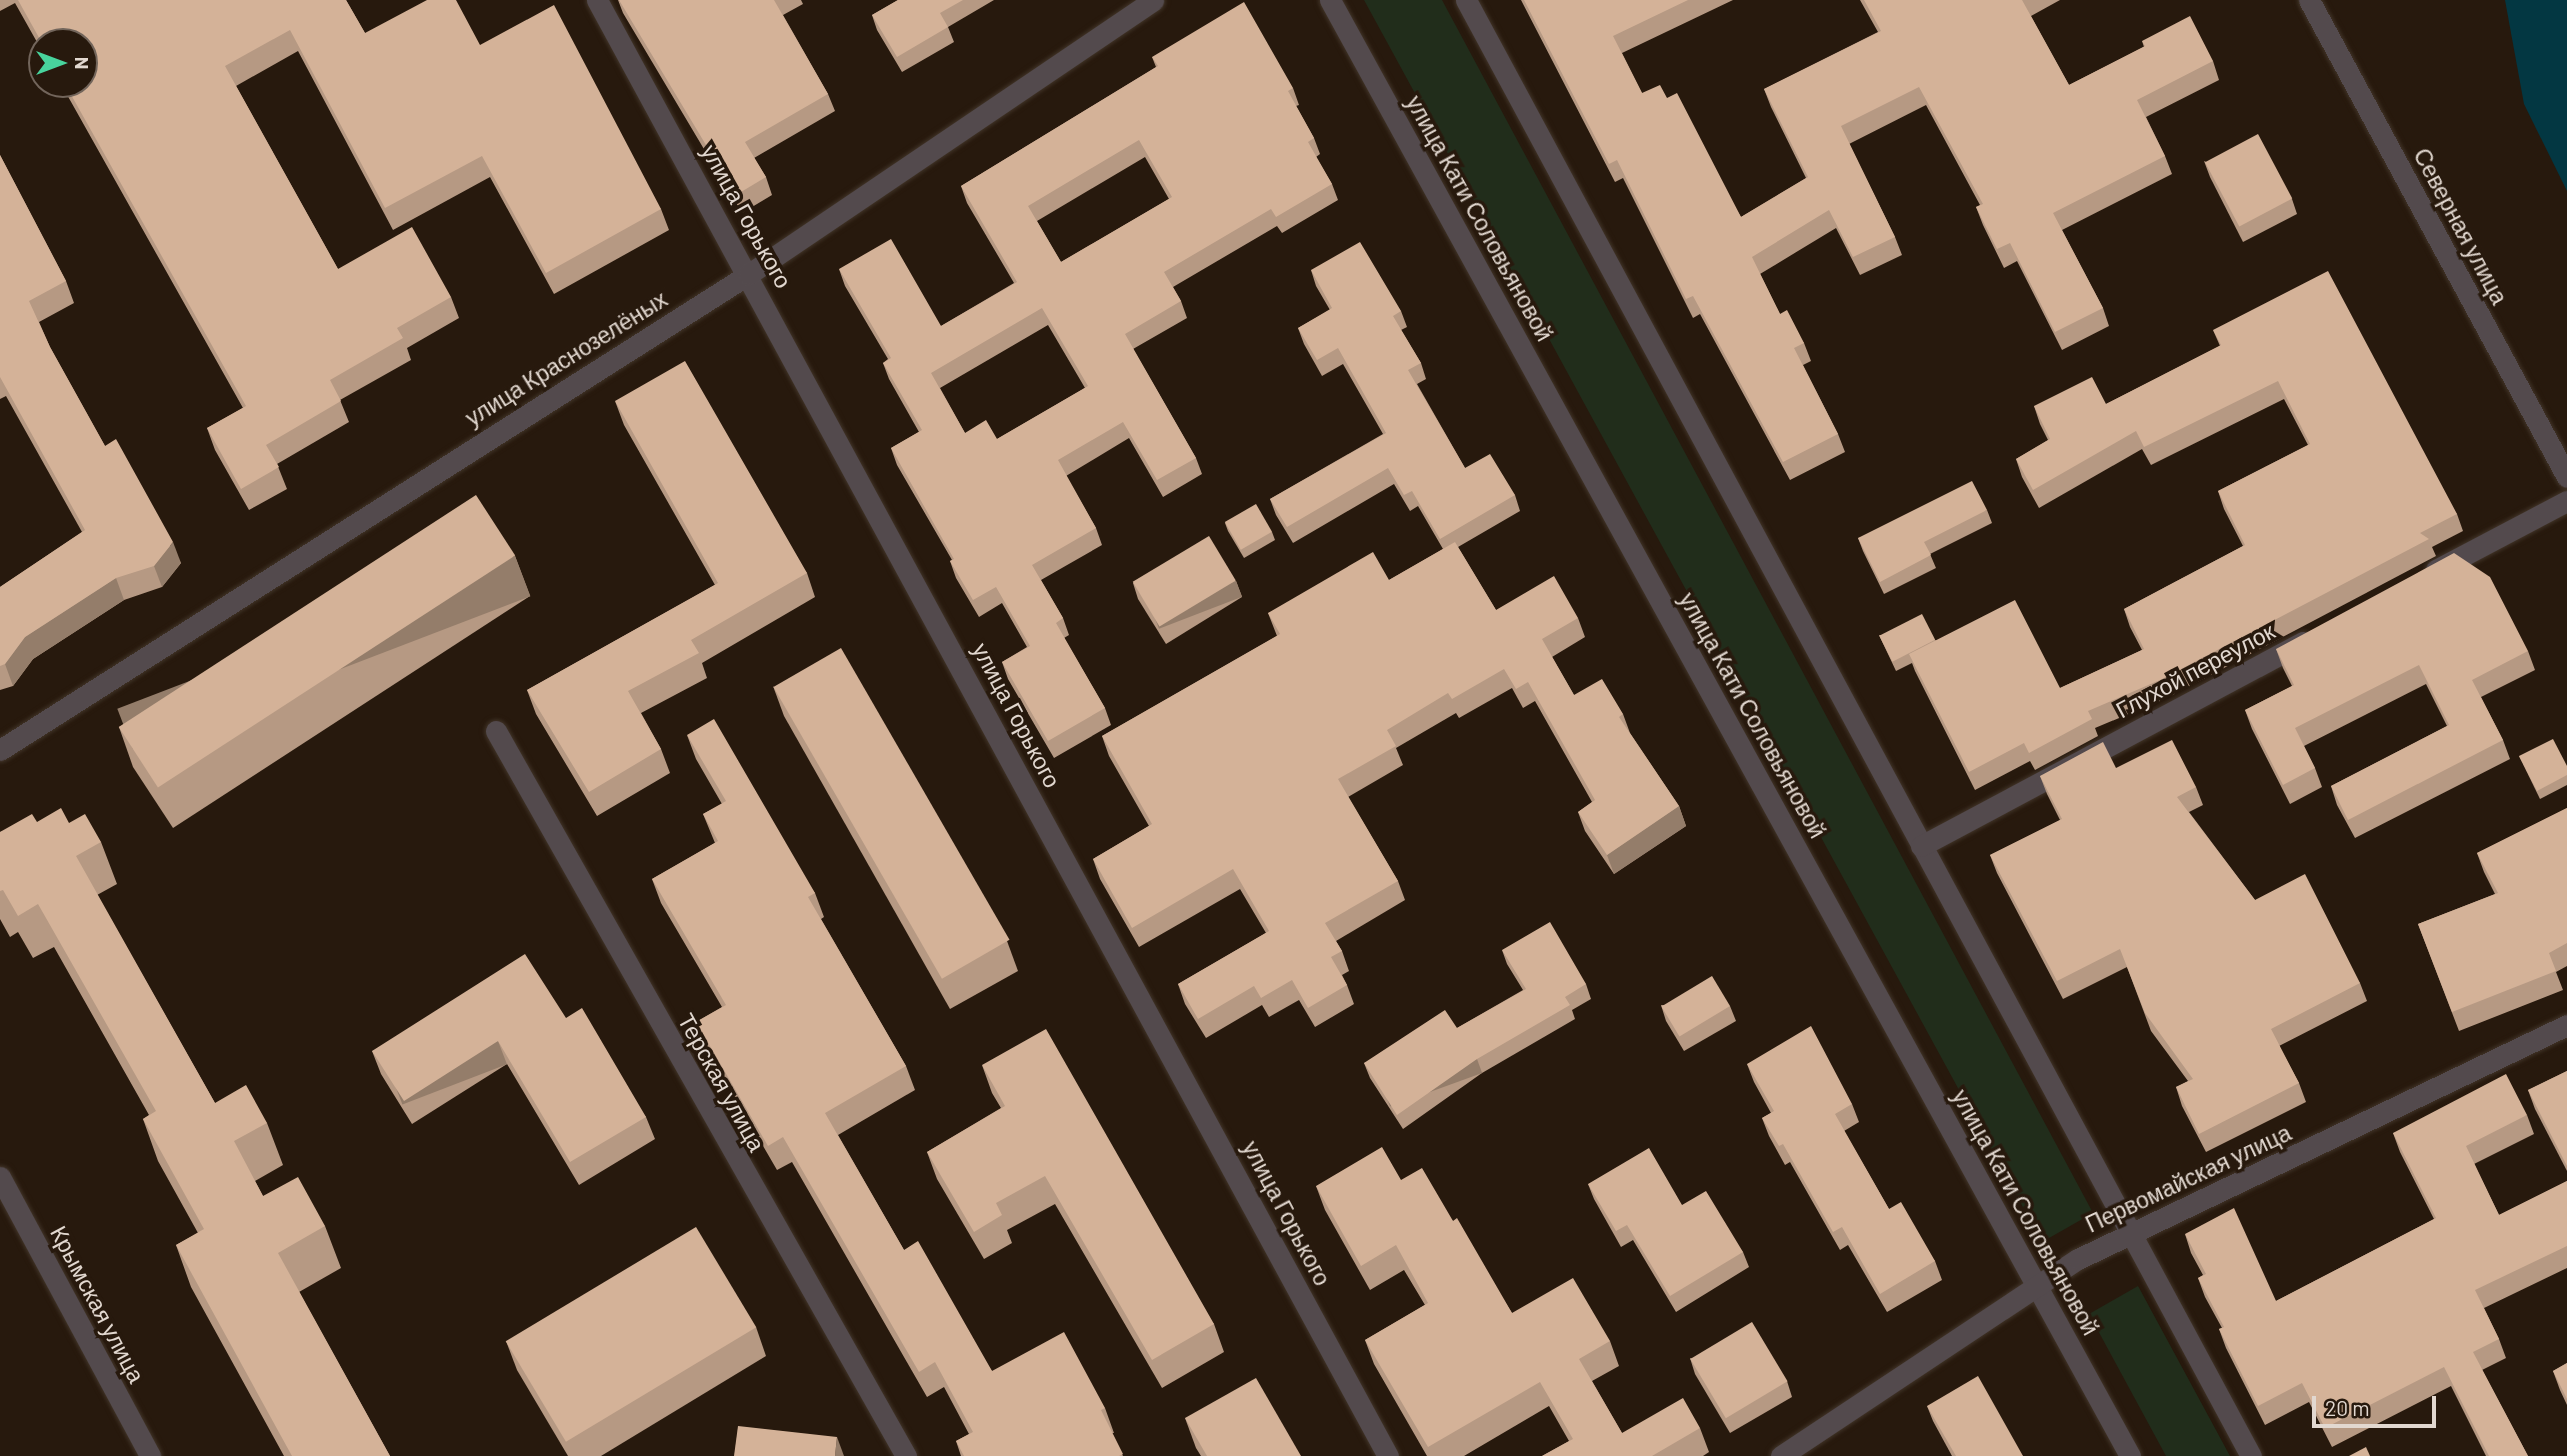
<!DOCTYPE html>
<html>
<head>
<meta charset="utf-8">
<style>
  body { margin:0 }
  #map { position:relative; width:2567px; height:1456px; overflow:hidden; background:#27190d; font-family:Barlow,sans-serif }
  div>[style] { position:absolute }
  .green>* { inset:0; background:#212d1b }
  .water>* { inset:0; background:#033742 }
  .roads { filter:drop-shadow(0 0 2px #413428) drop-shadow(0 0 2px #413428) }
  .minor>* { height:21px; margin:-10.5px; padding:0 10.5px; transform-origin:10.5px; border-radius:10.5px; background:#534a4d }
  .wall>* { inset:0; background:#b69983 }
  .shaded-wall>* { inset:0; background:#947d6a; transform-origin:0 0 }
  .building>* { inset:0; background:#d4b298; transform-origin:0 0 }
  span { translate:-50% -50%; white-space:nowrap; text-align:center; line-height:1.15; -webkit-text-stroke:7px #27190d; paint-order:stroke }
  .street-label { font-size:23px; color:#e2d8d0 }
  .north { position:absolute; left:28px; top:28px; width:70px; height:70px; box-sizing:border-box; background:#27190d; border:2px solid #72655b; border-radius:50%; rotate:90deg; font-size:19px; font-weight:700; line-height:28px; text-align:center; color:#e2d8d0 }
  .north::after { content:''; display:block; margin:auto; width:24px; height:32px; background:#48d49d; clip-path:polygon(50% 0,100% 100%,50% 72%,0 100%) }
  .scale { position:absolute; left:2312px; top:1396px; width:124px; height:32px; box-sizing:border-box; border:4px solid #e2d8d0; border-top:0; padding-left:9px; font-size:21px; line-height:24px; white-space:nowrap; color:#e2d8d0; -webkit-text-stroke:5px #27190d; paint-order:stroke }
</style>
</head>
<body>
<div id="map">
  <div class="green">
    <div style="clip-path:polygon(1364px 0,1442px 0,2093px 1213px,2042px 1242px)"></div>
    <div style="clip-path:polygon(2138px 1286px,2230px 1456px,2166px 1456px,2089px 1314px)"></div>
  </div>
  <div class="water">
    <div style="clip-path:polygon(2505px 0,2567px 0,2567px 191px,2524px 104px)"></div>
  </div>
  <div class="roads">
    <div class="minor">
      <div style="left:597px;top:0;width:1657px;rotate:61.49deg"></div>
      <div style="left:1330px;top:0;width:1661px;rotate:61.21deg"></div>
      <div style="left:1466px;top:0;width:1654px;rotate:61.67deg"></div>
      <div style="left:2309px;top:0;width:542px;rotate:61.59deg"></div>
      <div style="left:2436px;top:570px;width:148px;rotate:-27.8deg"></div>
      <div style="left:496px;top:731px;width:833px;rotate:60.51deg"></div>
      <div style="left:0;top:750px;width:887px;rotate:-32.44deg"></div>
      <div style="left:749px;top:274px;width:488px;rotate:-34.1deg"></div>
      <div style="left:1921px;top:846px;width:433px;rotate:-28.1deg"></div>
      <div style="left:0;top:1177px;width:317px;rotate:61.7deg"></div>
      <div style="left:1781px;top:1456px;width:356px;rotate:-33.6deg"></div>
      <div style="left:2078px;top:1259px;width:542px;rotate:-25.57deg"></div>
    </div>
  </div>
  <div class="wall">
    <div style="clip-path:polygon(0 0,346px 0,365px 33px,480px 45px,661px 209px,669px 230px,554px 294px,490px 177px,393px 230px,298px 51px,236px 86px,338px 269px,451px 297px,459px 318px,407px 348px,411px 360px,340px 400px,349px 422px,277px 464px,287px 489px,249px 510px,215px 450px,207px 428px,243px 408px,61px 84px,84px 84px,42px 42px,42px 51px,15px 3px,0 11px)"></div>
    <div style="clip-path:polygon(618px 0,801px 0,803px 4px,783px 15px,828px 94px,835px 111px,754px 158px,766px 177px,772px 195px,742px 213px,623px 13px)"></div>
    <div style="clip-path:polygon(898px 0,994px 0,948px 27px,954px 42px,902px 72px,877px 30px,872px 15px)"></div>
    <div style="clip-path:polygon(1521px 0,1733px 0,1622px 53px,1642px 93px,1667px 98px,1741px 217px,1806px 178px,1771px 107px,1764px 89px,1878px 32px,1860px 0,2060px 0,2031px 16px,2069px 85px,2144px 47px,2142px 41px,2213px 61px,2219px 80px,2146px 117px,2165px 156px,2172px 174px,2062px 230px,2103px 308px,2109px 326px,2062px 350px,2017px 261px,2004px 268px,1983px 225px,1976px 207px,1980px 205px,1926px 105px,1849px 144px,1895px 237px,1902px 255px,1860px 275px,1836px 228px,1760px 274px,1780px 314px,1804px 343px,1811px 361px,1803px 365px,1838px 434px,1845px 452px,1790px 480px,1700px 314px,1693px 318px,1623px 178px,1615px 182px)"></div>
    <div style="clip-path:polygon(evenodd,1152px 57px,1293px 88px,1299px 105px,1296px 106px,1314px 138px,1320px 154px,1316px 157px,1332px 184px,1338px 200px,1282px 233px,1277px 226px,1173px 287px,1181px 301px,1187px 318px,1133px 349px,1196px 458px,1202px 474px,1163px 497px,1129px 438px,1066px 476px,1096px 528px,1102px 545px,1041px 580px,1063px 618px,1069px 635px,1064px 638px,1105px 708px,1111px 725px,1054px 758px,1008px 679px,1002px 662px,1027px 647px,1002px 603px,979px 617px,956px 578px,950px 561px,952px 560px,897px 465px,891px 448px,919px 432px,889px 379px,883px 363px,888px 359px,845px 286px,839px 269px,941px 326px,1014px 283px,967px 203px,961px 186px,1156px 67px,1152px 57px,1145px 157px,1169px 199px,1061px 262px,1037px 221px,1145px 157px,1152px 57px,1048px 325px,1085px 388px,997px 439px,965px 433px,940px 388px,1048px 325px)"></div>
    <div style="clip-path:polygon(0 155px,66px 281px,74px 303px,39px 322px,50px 347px,105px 446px,181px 563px,162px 587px,124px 600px,33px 659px,13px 686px,0 690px,0 587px,82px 532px,6px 396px,0 399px)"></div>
    <div style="clip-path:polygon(2204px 161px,2292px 199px,2297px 214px,2243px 242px,2210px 177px)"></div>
    <div style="clip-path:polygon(1311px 270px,1401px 311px,1407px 327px,1401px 330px,1421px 363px,1426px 379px,1417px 384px,1465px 468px,1515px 495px,1520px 511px,1458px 547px,1496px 610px,1578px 618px,1585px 637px,1552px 657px,1574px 695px,1623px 714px,1630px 733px,1679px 806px,1686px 826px,1614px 874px,1585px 831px,1578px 812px,1592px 802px,1535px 701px,1523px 708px,1512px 688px,1459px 718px,1456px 713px,1396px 748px,1403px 765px,1348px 797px,1398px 881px,1405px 900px,1336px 941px,1342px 951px,1349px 971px,1342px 975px,1347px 985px,1354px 1004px,1315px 1027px,1299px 1000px,1269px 1017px,1262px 1005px,1206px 1038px,1185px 1004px,1178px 984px,1266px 933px,1240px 889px,1139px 947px,1100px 879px,1093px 859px,1149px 826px,1109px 756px,1102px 736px,1277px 636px,1268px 613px,1389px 580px,1443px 549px,1418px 506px,1410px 511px,1394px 484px,1293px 543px,1276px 515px,1270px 499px,1383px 434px,1343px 364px,1322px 376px,1304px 344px,1298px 328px,1330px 310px,1316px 286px)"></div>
    <div style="clip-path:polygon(2213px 330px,2457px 514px,2463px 531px,2432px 547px,2436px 556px,2167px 698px,2095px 728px,2098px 736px,2035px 770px,2030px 761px,1975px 790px,1915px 671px,1912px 663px,1896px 671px,1879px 635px,1935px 640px,2060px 688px,2142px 650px,2130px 627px,2124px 609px,2243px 546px,2224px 509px,2218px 491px,2308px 445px,2284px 399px,2151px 465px,2142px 449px,2039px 508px,2022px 477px,2016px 459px,2048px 440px,2040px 424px,2034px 406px,2106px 404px,2220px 346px)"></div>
    <div style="clip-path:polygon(615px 401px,807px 573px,815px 597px,702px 663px,707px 678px,641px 713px,661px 749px,670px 773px,597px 816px,536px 714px,527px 690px,715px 585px,624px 425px)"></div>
    <div style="clip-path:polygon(1987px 510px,1992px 523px,1930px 554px,1936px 568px,1884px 594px,1863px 551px,1858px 538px)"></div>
    <div style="clip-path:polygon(1225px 523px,1272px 532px,1275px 540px,1244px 558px,1228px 531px)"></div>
    <div style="clip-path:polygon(515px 556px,530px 596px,173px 828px,133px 767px,119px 727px)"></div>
    <div style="clip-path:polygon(1236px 581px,1242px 597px,1166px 644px,1138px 599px,1133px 583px)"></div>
    <div style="clip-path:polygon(2276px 649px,2528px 651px,2535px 670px,2481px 697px,2503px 740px,2510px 759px,2355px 838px,2337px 805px,2331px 786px,2447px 726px,2426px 684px,2304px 746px,2315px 768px,2322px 787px,2290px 804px,2252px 729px,2245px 710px,2292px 686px,2283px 668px)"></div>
    <div style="clip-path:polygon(773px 686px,1007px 941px,1018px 971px,950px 1009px,784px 716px)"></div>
    <div style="clip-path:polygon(687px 735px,815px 893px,824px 917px,821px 919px,906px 1066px,915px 1090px,838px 1135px,904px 1250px,992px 1371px,1105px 1408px,1114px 1433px,1112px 1433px,1123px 1456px,961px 1456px,956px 1441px,969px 1434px,944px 1387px,927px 1397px,792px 1162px,777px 1170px,705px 1046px,696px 1022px,722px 1007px,661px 903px,652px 879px,715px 843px,703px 814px,722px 804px,696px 759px)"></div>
    <div style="clip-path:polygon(2519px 756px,2567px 766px,2567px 785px,2540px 799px)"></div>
    <div style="clip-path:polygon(2116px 768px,2196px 787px,2203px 805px,2189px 812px,2255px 900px,2360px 983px,2367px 1001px,2279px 1046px,2299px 1083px,2306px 1102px,2206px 1152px,2182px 1106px,2176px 1087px,2188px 1081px,2151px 1031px,2127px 967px,2063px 999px,1997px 873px,1990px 855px,2060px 820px,2047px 794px,2040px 776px)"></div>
    <div style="clip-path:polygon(2567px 808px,2567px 966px,2556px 972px,2563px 990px,2459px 1031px,2418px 924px,2495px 894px,2484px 872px,2477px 853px)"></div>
    <div style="clip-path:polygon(37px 822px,69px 823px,101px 842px,117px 884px,97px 895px,215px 1103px,267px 1123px,283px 1165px,255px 1181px,263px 1196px,325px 1226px,341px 1268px,299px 1292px,390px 1456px,284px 1456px,191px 1287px,176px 1245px,198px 1233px,158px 1161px,143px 1119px,149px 1115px,54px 947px,33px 958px,18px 932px,10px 937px,0 919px,0 832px)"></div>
    <div style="clip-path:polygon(1502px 950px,1586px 984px,1591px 999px,1572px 1010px,1575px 1019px,1482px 1073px,1403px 1129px,1370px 1078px,1364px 1063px,1457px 1028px,1523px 990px,1507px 964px)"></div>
    <div style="clip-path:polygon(1661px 1005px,1730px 1006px,1736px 1021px,1684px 1051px,1666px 1021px)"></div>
    <div style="clip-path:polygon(566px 1018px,646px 1117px,655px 1139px,579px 1185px,507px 1064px,412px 1124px,381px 1074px,372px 1051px)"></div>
    <div style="clip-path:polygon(1747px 1064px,1852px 1104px,1859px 1122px,1844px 1131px,1889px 1209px,1935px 1261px,1942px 1280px,1887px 1312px,1848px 1245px,1840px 1250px,1790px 1162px,1785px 1165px,1769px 1136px,1762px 1118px,1771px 1113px,1754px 1082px)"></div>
    <div style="clip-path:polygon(982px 1065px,1214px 1324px,1224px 1352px,1162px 1388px,1055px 1204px,1007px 1230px,1012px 1243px,984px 1259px,937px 1179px,927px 1152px,1001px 1108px,992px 1093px)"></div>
    <div style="clip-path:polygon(2567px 1071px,2567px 1171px,2535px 1109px,2528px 1090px)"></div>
    <div style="clip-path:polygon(2527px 1115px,2534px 1134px,2474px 1164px,2499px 1215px,2567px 1181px,2567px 1268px,2484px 1308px,2499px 1339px,2506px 1358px,2482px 1370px,2528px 1456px,2486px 1456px,2451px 1386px,2332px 1447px,2309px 1402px,2265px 1425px,2226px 1348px,2219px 1329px,2222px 1328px,2205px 1297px,2198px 1278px,2203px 1275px,2191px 1253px,2185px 1234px,2276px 1301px,2434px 1219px,2400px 1152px,2393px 1133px)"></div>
    <div style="clip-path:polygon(1401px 1180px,1453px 1221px,1512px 1313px,1610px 1341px,1619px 1366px,1592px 1381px,1622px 1433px,1700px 1428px,1709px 1452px,1703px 1456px,1542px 1456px,1569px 1441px,1549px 1406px,1464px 1456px,1427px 1456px,1374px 1364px,1365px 1340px,1425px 1305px,1404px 1270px,1370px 1290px,1325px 1210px,1316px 1186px)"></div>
    <div style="clip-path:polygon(1588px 1184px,1682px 1205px,1743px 1252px,1749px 1267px,1676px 1312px,1633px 1240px,1621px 1247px,1594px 1199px)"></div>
    <div style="clip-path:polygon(756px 1327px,766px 1356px,601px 1456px,568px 1456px,517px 1370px,506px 1341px)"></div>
    <div style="clip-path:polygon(1690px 1358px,1787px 1381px,1792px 1397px,1730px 1433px,1695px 1374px)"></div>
    <div style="clip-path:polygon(2567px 1363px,2567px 1405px,2560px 1390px,2553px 1371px)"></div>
    <div style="clip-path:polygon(1927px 1406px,2023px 1456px,1952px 1456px,1933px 1421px)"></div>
    <div style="clip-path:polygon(1185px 1418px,1301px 1456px,1201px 1456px,1196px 1448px)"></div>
  </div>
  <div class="shaded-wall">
    <div style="clip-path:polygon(173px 542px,181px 563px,162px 587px,154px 566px)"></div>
    <div style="left:515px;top:556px;width:43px;height:426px;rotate:69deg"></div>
    <div style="clip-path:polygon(116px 578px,124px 600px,33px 659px,13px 686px,5px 664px,25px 637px)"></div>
    <div style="left:1236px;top:581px;width:17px;height:89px;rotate:69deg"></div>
    <div style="clip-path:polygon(1679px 806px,1686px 826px,1614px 874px,1607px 855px)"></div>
    <div style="left:498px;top:1041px;width:25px;height:112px;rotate:69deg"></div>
    <div style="left:1477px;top:1059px;width:15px;height:98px;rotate:70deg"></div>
    <div style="clip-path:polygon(837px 1437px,844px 1456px,835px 1456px)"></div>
  </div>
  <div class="building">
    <div style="clip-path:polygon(18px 0,346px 0,365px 33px,427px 0,456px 0,480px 45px,554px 5px,661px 209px,546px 273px,482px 156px,385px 208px,290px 30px,225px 66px,338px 269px,412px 227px,451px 297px,397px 328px,403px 338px,330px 380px,341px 401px,266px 445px,279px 467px,241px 489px,207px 428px,246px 406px,65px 84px,84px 84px,84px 42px,42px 42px,42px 43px)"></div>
    <div style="clip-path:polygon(619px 0,774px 0,828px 94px,745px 142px,766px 177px,736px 195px)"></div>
    <div style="clip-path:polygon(898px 0,963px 0,940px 13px,948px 27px,897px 57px,872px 15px)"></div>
    <div style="clip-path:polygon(1524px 0,1688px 0,1613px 36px,1642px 93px,1660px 85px,1667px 98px,1677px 93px,1741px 217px,1808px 177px,1764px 89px,1881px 31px,1864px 0,2022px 0,2069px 85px,2145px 46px,2142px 41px,2190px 16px,2213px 61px,2137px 100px,2165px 156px,2053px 213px,2103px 308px,2055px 332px,2010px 243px,1997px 249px,1976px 207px,1983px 204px,1919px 87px,1841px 126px,1895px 237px,1853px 257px,1829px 210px,1752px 257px,1780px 314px,1787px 310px,1804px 343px,1794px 348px,1838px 434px,1783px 462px,1693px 296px,1686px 299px,1617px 160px,1609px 164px)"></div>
    <div style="clip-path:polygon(evenodd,1244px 2px,1293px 88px,1288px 91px,1314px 138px,1308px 142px,1332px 184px,1276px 217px,1271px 209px,1164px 272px,1181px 301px,1125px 334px,1196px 458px,1157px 480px,1123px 422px,1058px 460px,1096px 528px,1032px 565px,1063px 618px,1056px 623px,1105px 708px,1048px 741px,1002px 662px,1030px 646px,996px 587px,973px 600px,950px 561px,954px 559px,891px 448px,922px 430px,883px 363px,891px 358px,839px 269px,891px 239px,941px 326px,1017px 282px,961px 186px,1158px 66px,1152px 57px,1244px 2px,1139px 140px,1172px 197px,1061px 262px,1028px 206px,1139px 140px,1244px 2px,1042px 308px,1088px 386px,997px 439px,986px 420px,965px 433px,931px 373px,1042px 308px)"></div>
    <div style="left:2258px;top:134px;width:73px;height:60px;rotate:62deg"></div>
    <div style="clip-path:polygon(0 155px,66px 281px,29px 301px,50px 347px,105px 446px,116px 439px,173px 542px,154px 566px,116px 578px,25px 637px,5px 664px,0 666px,0 587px,85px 530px,0 377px)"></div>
    <div style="clip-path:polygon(1360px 242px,1401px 311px,1393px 316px,1421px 363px,1408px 370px,1465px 468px,1490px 454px,1515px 495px,1440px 539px,1412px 491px,1404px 495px,1388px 468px,1287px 527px,1270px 499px,1386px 433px,1338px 348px,1317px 360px,1298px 328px,1332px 308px,1311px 270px)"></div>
    <div style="clip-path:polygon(2328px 271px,2457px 514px,2420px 533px,2429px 539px,2160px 680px,2088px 711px,2092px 719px,2029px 753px,2024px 743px,1969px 772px,1909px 654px,2015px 600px,2060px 688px,2144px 649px,2124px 609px,2245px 545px,2218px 491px,2310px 444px,2278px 381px,2144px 447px,2136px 431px,2033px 490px,2016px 459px,2050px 439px,2034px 406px,2092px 377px,2106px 404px,2221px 345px,2213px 330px)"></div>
    <div style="clip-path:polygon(685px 361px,807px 573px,691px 640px,699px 653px,628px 691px,661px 749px,589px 792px,527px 690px,718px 583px,615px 401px)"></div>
    <div style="clip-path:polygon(1972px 481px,1987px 510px,1924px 542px,1931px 555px,1880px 582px,1858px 538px)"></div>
    <div style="left:476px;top:495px;width:72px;height:426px;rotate:57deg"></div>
    <div style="left:1256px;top:504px;width:32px;height:36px;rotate:60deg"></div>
    <div style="left:1209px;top:536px;width:52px;height:89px;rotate:59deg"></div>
    <div style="clip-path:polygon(1455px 542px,1496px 610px,1554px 576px,1578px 618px,1542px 639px,1574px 695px,1602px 679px,1623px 714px,1619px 717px,1679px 806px,1607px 855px,1578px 812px,1595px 800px,1528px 682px,1516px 689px,1504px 669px,1452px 699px,1448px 693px,1387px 730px,1396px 746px,1338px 779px,1398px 881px,1325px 923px,1342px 951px,1331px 957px,1347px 985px,1308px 1008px,1292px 980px,1261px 998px,1254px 986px,1198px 1019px,1178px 984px,1269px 931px,1233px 869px,1132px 928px,1093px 859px,1152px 824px,1102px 736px,1280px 634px,1268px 613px,1373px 552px,1389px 580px)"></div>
    <div style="clip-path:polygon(2454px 553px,2490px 577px,2528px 651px,2472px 680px,2503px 740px,2348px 820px,2331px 786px,2449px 725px,2419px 665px,2295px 728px,2315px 768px,2283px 785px,2245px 710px,2294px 685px,2276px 649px)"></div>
    <div style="left:1922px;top:614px;width:29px;height:48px;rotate:63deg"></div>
    <div style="left:841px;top:648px;width:337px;height:78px;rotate:60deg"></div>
    <div style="clip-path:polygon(714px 719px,815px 893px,808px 897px,906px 1066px,825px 1113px,904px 1250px,918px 1241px,992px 1371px,1064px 1332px,1105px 1408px,1101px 1410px,1123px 1454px,1119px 1456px,964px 1456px,956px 1441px,973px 1432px,935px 1362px,919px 1372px,783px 1137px,768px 1146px,696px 1022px,726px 1005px,652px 879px,718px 841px,703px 814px,726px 801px,687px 735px)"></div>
    <div style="clip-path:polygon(2553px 739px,2567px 766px,2567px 775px,2537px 791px,2519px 756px)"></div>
    <div style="clip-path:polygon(2172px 740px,2196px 787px,2177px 797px,2255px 900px,2305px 874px,2360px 983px,2271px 1029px,2299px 1083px,2199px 1134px,2176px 1087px,2193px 1079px,2145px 1013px,2120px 949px,2057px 981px,1990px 855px,2062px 819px,2040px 776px,2103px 742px,2116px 768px)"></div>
    <div style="clip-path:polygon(61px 808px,69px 823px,85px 814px,101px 842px,76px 856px,215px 1103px,246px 1085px,267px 1123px,234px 1141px,263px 1196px,298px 1177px,325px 1226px,278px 1253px,390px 1456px,292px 1456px,176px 1245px,204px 1229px,143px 1119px,156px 1111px,38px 904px,18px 916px,3px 890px,0 891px,0 832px,32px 814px,37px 822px)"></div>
    <div style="clip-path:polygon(2567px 808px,2567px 943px,2549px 953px,2556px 971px,2452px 1012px,2418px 924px,2498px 893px,2477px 853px)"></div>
    <div style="clip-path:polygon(1550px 922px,1586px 984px,1565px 997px,1570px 1005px,1477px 1059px,1397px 1115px,1364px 1063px,1445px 1010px,1457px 1028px,1526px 989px,1502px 950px)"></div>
    <div style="clip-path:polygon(525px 954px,566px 1018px,582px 1008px,646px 1117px,570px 1162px,498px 1041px,404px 1101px,372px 1051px)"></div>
    <div style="left:1712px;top:976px;width:35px;height:59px;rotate:59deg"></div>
    <div style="clip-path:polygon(1811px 1026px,1852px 1104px,1835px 1114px,1889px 1209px,1901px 1202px,1935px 1261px,1880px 1294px,1842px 1227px,1833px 1232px,1783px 1144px,1779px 1146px,1762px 1118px,1774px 1111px,1747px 1064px)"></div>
    <div style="clip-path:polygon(1046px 1029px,1214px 1324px,1152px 1360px,1045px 1176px,996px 1203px,1002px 1215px,974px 1232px,927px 1152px,1005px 1106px,982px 1065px)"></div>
    <div style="clip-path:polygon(2567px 1071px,2567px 1166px,2528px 1090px)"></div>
    <div style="clip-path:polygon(2506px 1074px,2527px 1115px,2466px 1146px,2499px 1215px,2567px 1181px,2567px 1246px,2475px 1290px,2499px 1339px,2473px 1352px,2528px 1456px,2489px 1456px,2444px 1367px,2325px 1428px,2302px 1383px,2258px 1406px,2219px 1329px,2224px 1327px,2198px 1278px,2206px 1274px,2185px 1234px,2234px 1208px,2276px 1301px,2436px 1218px,2393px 1133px)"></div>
    <div style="clip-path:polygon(1382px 1147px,1401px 1180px,1422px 1168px,1453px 1221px,1457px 1218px,1512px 1313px,1573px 1278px,1610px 1341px,1579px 1359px,1622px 1433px,1683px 1398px,1700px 1428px,1652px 1456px,1542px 1456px,1573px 1439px,1540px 1382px,1428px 1447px,1365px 1340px,1428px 1303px,1396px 1245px,1361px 1266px,1316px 1186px)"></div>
    <div style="clip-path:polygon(1649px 1148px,1682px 1205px,1706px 1191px,1743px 1252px,1670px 1296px,1627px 1225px,1616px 1231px,1588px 1184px)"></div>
    <div style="left:696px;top:1227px;width:117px;height:222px;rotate:59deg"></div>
    <div style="left:1752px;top:1322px;width:69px;height:72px;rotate:59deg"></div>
    <div style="clip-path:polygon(2567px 1363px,2567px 1399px,2553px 1371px)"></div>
    <div style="clip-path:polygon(1978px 1376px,2023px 1456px,1956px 1456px,1927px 1406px)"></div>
    <div style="clip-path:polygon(1256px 1378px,1301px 1456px,1207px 1456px,1185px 1418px)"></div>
    <div style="clip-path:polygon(738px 1426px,837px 1437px,835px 1456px,734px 1456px)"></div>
    <div style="clip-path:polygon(2366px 1447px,2370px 1456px,2349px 1456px)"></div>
  </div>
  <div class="street-label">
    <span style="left:747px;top:216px;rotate:61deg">улица Горького</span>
    <span style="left:1480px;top:218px;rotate:61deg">улица Кати Соловьяновой</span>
    <span style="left:2461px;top:226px;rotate:62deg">Северная улица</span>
    <span style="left:566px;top:358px;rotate:-32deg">улица Краснозелёных</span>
    <span style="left:2195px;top:670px;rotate:-28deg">Глухой переулок</span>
    <span style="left:1017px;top:715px;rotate:62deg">улица Горького</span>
    <span style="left:1753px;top:715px;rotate:61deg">улица Кати Соловьяновой</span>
    <span style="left:722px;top:1082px;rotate:61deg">Терская улица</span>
    <span style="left:2188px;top:1178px;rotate:-25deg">Первомайская улица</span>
    <span style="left:2026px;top:1212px;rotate:61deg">улица Кати Соловьяновой</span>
    <span style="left:1287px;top:1213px;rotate:62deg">улица Горького</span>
    <span style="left:98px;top:1304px;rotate:62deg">Крымская улица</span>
  </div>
  <div class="north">N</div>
  <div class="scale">20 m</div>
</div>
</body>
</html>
